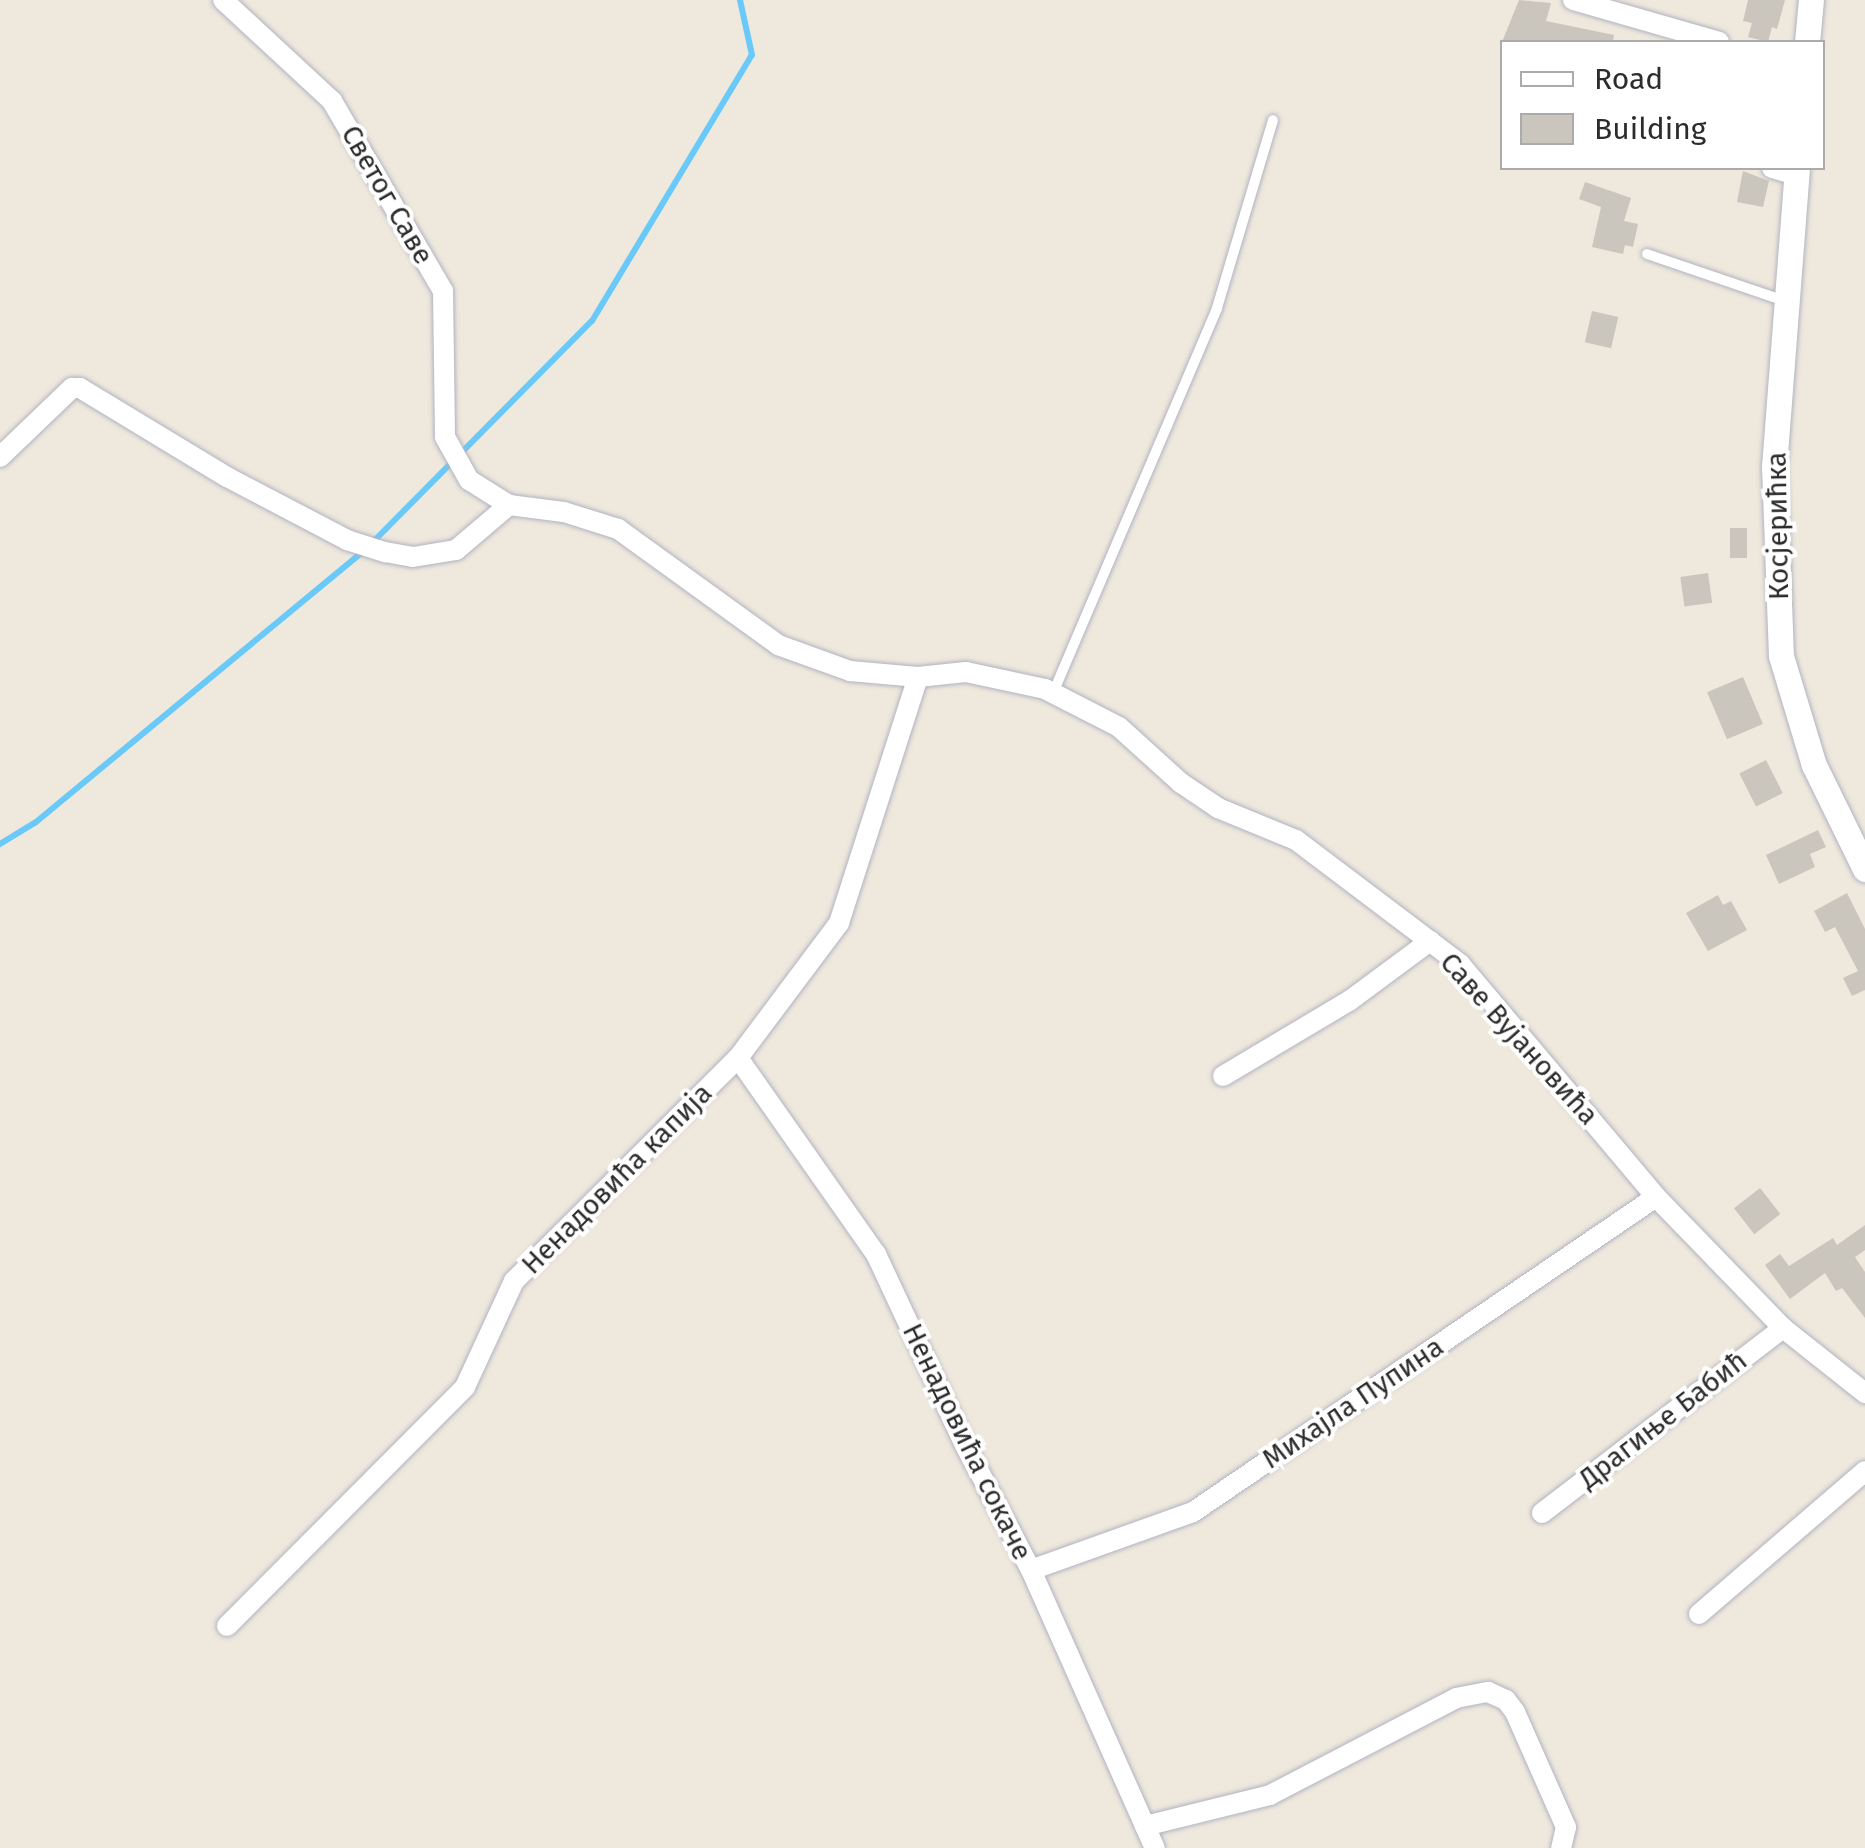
<!DOCTYPE html>
<html>
<head>
<meta charset="utf-8">
<style>
  body { margin:0 }
  #map { position:relative; width:1865px; height:1848px; overflow:hidden; background:#efe8dd; font-family:"Fira Sans",sans-serif }
  div>[style] { position:absolute }
  .stream>* { height:6px; margin:-3px; padding:0 3px; transform-origin:3px; border-radius:3px; background:#69c9f8 }
  .building>* { inset:0; background:#cac5bd; transform-origin:0 0 }
  .roads { filter:drop-shadow(0 0 2px #b1b3c1) drop-shadow(0 0 2px #b1b3c1) }
  .service>* { height:10px; margin:-5px; padding:0 5px; transform-origin:5px; border-radius:5px; background:#fff }
  .minor>* { height:20px; margin:-10px; padding:0 10px; transform-origin:10px; border-radius:10px; background:#fff }
  .tertiary>* { height:25px; margin:-12.5px; padding:0 12.5px; transform-origin:12.5px; border-radius:12.5px; background:#fff }
  span { translate:-50% -50%; white-space:nowrap; text-align:center; line-height:1.15; -webkit-text-stroke:8px #fff; paint-order:stroke }
  .street-label { font-size:28px; color:#2c2c2c }
  .legend { position:absolute; left:1500px; top:40px; width:325px; height:130px; box-sizing:border-box; background:#fff; border:2px solid #ababab; margin:0; padding:12px 18px; list-style:none; font-size:30px; color:#2c2c2c }
  .legend li { display:flex; align-items:center; gap:20px; height:50px }
  .legend b { width:50px; border:2px solid #ababab }
</style>
</head>
<body>
<div id="map">
  <div class="stream">
    <div style="left:0;top:844px;width:42px;rotate:-31.4deg"></div>
    <div style="left:36px;top:822px;width:427px;rotate:-39.6deg"></div>
    <div style="left:365px;top:550px;width:322px;rotate:-45.3deg"></div>
    <div style="left:592px;top:321px;width:310px;rotate:-59deg"></div>
    <div style="left:752px;top:55px;width:56px;rotate:-102.3deg"></div>
  </div>
  <div class="building">
    <div style="clip-path:polygon(1519px 0,1551px 3px,1546px 21px,1614px 35px,1613px 42px,1502px 42px)"></div>
    <div style="clip-path:polygon(1748px 0,1785px 0,1777px 29px,1772px 27px,1768px 42px,1748px 37px,1752px 23px,1743px 21px)"></div>
    <div style="clip-path:polygon(1743px 171px,1769px 181px,1763px 207px,1737px 202px)"></div>
    <div style="clip-path:polygon(1585px 182px,1631px 198px,1624px 221px,1638px 224px,1633px 247px,1625px 245px,1623px 254px,1592px 247px,1601px 207px,1579px 199px)"></div>
    <div style="left:1592px;top:311px;width:27px;height:32px;rotate:13deg"></div>
    <div style="left:1730px;top:528px;width:17px;height:30px"></div>
    <div style="left:1708px;top:573px;width:30px;height:28px;rotate:82deg"></div>
    <div style="left:1743px;top:677px;width:51px;height:39px;rotate:67deg"></div>
    <div style="left:1766px;top:760px;width:37px;height:30px;rotate:63deg"></div>
    <div style="clip-path:polygon(1818px 830px,1826px 847px,1810px 854px,1815px 867px,1779px 884px,1766px 855px)"></div>
    <div style="clip-path:polygon(1847px 893px,1865px 929px,1865px 990px,1852px 996px,1843px 978px,1858px 971px,1835px 927px,1825px 932px,1814px 911px)"></div>
    <div style="clip-path:polygon(1718px 895px,1723px 905px,1731px 901px,1747px 930px,1708px 951px,1686px 913px)"></div>
    <div style="left:1760px;top:1188px;width:33px;height:33px;rotate:52deg"></div>
    <div style="clip-path:polygon(1865px 1225px,1865px 1250px,1855px 1257px,1865px 1272px,1865px 1318px,1842px 1288px,1836px 1291px,1825px 1273px,1790px 1299px,1765px 1265px,1780px 1254px,1789px 1266px,1833px 1238px,1837px 1245px)"></div>
  </div>
  <div class="roads">
    <div class="service">
      <div style="left:1647px;top:254px;width:146px;rotate:18.8deg"></div>
      <div style="left:1053px;top:693px;width:418px;rotate:-66.9deg"></div>
      <div style="left:1217px;top:308px;width:196px;rotate:-73.4deg"></div>
    </div>
    <div class="minor">
      <div style="left:223px;top:0;width:149px;rotate:42.8deg"></div>
      <div style="left:332px;top:101px;width:220px;rotate:59.7deg"></div>
      <div style="left:443px;top:291px;width:146px;rotate:89.2deg"></div>
      <div style="left:445px;top:437px;width:49px;rotate:60.8deg"></div>
      <div style="left:469px;top:480px;width:47px;rotate:32deg"></div>
      <div style="left:509px;top:505px;width:55px;rotate:7.3deg"></div>
      <div style="left:564px;top:512px;width:57px;rotate:17.5deg"></div>
      <div style="left:618px;top:529px;width:198px;rotate:35.9deg"></div>
      <div style="left:778px;top:645px;width:77px;rotate:19.9deg"></div>
      <div style="left:850px;top:671px;width:68px;rotate:5deg"></div>
      <div style="left:918px;top:677px;width:48px;rotate:-5.9deg"></div>
      <div style="left:966px;top:672px;width:81px;rotate:12.1deg"></div>
      <div style="left:1045px;top:689px;width:83px;rotate:27.2deg"></div>
      <div style="left:1119px;top:727px;width:84px;rotate:42.1deg"></div>
      <div style="left:1181px;top:783px;width:45px;rotate:34deg"></div>
      <div style="left:1218px;top:808px;width:84px;rotate:22.3deg"></div>
      <div style="left:1296px;top:840px;width:206px;rotate:37.1deg"></div>
      <div style="left:1460px;top:964px;width:304px;rotate:49.9deg"></div>
      <div style="left:1656px;top:1197px;width:182px;rotate:45.9deg"></div>
      <div style="left:1783px;top:1328px;width:105px;rotate:38.4deg"></div>
      <div style="left:1573px;top:0;width:152px;rotate:16deg"></div>
      <div style="left:1772px;top:168px;width:25px;rotate:16deg"></div>
      <div style="left:0;top:457px;width:100px;rotate:-43.8deg"></div>
      <div style="left:72px;top:388px;width:8px"></div>
      <div style="left:80px;top:388px;width:172px;rotate:31.2deg"></div>
      <div style="left:227px;top:477px;width:136px;rotate:27.7deg"></div>
      <div style="left:347px;top:540px;width:40px;rotate:18deg"></div>
      <div style="left:385px;top:552px;width:28px;rotate:10deg"></div>
      <div style="left:413px;top:557px;width:44px;rotate:-9.2deg"></div>
      <div style="left:456px;top:550px;width:70px;rotate:-40.3deg"></div>
      <div style="left:738px;top:1058px;width:240px;rotate:54.9deg"></div>
      <div style="left:876px;top:1254px;width:211px;rotate:65deg"></div>
      <div style="left:965px;top:1445px;width:141px;rotate:62.2deg"></div>
      <div style="left:1031px;top:1570px;width:304px;rotate:66deg"></div>
      <div style="left:1223px;top:1076px;width:147px;rotate:-30.8deg"></div>
      <div style="left:1349px;top:1001px;width:101px;rotate:-36.5deg"></div>
      <div style="left:1542px;top:1513px;width:304px;rotate:-37.5deg"></div>
      <div style="left:1031px;top:1570px;width:172px;rotate:-19.7deg"></div>
      <div style="left:1193px;top:1512px;width:560px;rotate:-34.23deg"></div>
      <div style="left:1699px;top:1614px;width:219px;rotate:-40.7deg"></div>
      <div style="left:227px;top:1626px;width:337px;rotate:-45.1deg"></div>
      <div style="left:465px;top:1387px;width:117px;rotate:-65.2deg"></div>
      <div style="left:514px;top:1281px;width:316px;rotate:-44.9deg"></div>
      <div style="left:738px;top:1058px;width:169px;rotate:-53.2deg"></div>
      <div style="left:839px;top:923px;width:258px;rotate:-72.2deg"></div>
      <div style="left:1145px;top:1826px;width:129px;rotate:-13.9deg"></div>
      <div style="left:1270px;top:1795px;width:210px;rotate:-27.5deg"></div>
      <div style="left:1456px;top:1698px;width:33px;rotate:-11deg"></div>
      <div style="left:1488px;top:1692px;width:20px;rotate:24deg"></div>
      <div style="left:1506px;top:1700px;width:15px;rotate:53deg"></div>
      <div style="left:1515px;top:1712px;width:126px;rotate:66.1deg"></div>
      <div style="left:1566px;top:1827px;width:22px;rotate:103deg"></div>
    </div>
    <div class="tertiary">
      <div style="left:1807px;top:42px;width:42px;rotate:-84.6deg"></div>
      <div style="left:1797px;top:168px;width:299px;rotate:94.4deg"></div>
      <div style="left:1774px;top:466px;width:190px;rotate:87.9deg"></div>
      <div style="left:1781px;top:656px;width:114px;rotate:73.2deg"></div>
      <div style="left:1814px;top:765px;width:116px;rotate:63.9deg"></div>
    </div>
  </div>
  <div class="street-label">
    <span style="left:387px;top:195px;rotate:60deg">Светог Саве</span>
    <span style="left:1778px;top:526px;rotate:-91deg">Косјерићка</span>
    <span style="left:1519px;top:1039px;rotate:48deg">Саве Вујановића</span>
    <span style="left:617px;top:1179px;rotate:-45deg">Ненадовића капија</span>
    <span style="left:1353px;top:1403px;rotate:-34deg">Михајла Пупина</span>
    <span style="left:1663px;top:1420px;rotate:-38deg">Драгиње Бабић</span>
    <span style="left:967px;top:1442px;rotate:64deg">Ненадовића сокаче</span>
  </div>
  <ul class="legend">
  <li><b style="height:12px;background:#fff"></b>Road</li>
  <li><b style="height:28px;background:#cac5bd"></b>Building</li>
  </ul>
</div>
</body>
</html>
